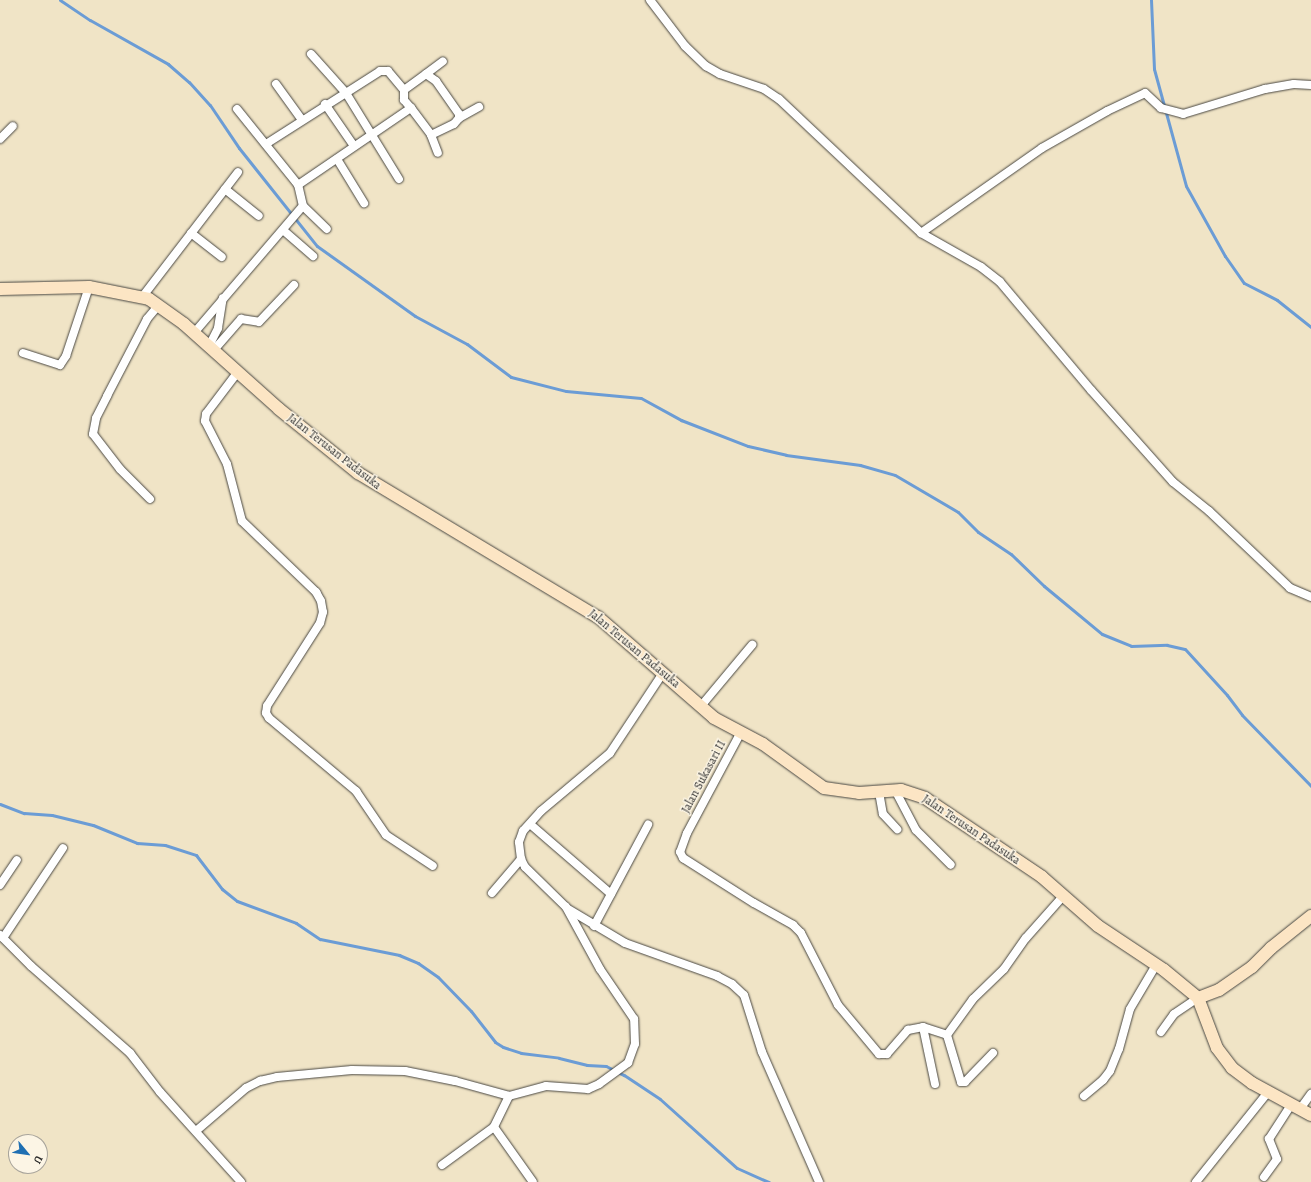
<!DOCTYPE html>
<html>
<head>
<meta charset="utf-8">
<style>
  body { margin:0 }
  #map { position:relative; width:1311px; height:1182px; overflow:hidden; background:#f0e4c6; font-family:Alegreya,serif }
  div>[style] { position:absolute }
  .stream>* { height:3px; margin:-1.5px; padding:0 1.5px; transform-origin:1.5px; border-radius:1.5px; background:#6b9cd5 }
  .roads { filter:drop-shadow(0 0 1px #494742) drop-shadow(0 0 1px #494742) }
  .street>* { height:8px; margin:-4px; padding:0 4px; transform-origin:4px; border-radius:4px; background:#fff }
  .secondary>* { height:12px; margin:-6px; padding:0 6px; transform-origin:6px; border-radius:6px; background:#fce5c4 }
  span { translate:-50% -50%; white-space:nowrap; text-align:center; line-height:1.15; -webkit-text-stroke:3px #fcf5e5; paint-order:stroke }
  .street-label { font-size:12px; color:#2b2b2b }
  .north { position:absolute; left:8px; top:1134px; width:40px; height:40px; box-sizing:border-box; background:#fcf5e5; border:1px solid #a8a49b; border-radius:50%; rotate:119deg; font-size:11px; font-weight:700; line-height:16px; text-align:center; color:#2b2b2b }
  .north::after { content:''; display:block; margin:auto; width:14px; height:18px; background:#1f6fb2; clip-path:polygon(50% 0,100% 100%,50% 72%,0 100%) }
</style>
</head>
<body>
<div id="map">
  <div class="stream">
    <div style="left:60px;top:0;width:36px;rotate:34deg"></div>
    <div style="left:90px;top:20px;width:90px;rotate:29.4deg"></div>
    <div style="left:168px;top:64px;width:28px;rotate:41deg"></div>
    <div style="left:189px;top:82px;width:31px;rotate:48deg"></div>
    <div style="left:210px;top:105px;width:52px;rotate:56deg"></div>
    <div style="left:239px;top:148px;width:125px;rotate:51.5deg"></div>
    <div style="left:317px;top:246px;width:120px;rotate:35.5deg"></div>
    <div style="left:415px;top:316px;width:59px;rotate:28.3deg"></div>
    <div style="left:467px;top:344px;width:55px;rotate:36.9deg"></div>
    <div style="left:511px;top:377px;width:57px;rotate:14.3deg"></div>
    <div style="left:566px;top:391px;width:75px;rotate:5.3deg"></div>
    <div style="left:641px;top:398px;width:46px;rotate:28.8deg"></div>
    <div style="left:681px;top:420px;width:72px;rotate:21.2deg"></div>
    <div style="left:748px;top:446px;width:39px;rotate:13deg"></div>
    <div style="left:786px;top:455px;width:75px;rotate:7.7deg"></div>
    <div style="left:860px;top:465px;width:36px;rotate:16deg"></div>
    <div style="left:895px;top:475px;width:73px;rotate:30.4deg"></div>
    <div style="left:958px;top:512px;width:28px;rotate:45deg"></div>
    <div style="left:978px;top:532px;width:40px;rotate:34deg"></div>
    <div style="left:1011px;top:554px;width:46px;rotate:44.1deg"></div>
    <div style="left:1044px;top:586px;width:75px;rotate:39.6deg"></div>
    <div style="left:1102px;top:634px;width:31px;rotate:22deg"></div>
    <div style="left:1131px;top:646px;width:36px;rotate:-2deg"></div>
    <div style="left:1167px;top:645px;width:18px;rotate:13deg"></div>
    <div style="left:1185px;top:649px;width:62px;rotate:47.6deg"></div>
    <div style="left:1227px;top:695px;width:25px;rotate:53deg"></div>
    <div style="left:1242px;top:715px;width:99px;rotate:45.8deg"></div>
    <div style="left:1151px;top:0;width:69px;rotate:87.5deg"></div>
    <div style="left:1154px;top:69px;width:121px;rotate:74.7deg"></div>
    <div style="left:1186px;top:186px;width:80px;rotate:60.9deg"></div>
    <div style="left:1225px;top:256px;width:33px;rotate:55deg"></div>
    <div style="left:1244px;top:283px;width:37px;rotate:27deg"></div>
    <div style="left:1277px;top:300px;width:43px;rotate:38.5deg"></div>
    <div style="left:0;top:804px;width:26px;rotate:21deg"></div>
    <div style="left:24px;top:813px;width:28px;rotate:4deg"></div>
    <div style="left:52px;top:815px;width:42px;rotate:13.7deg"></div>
    <div style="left:93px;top:825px;width:48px;rotate:22.2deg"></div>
    <div style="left:137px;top:843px;width:28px;rotate:4deg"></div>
    <div style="left:165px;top:845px;width:33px;rotate:18deg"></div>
    <div style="left:196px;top:855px;width:43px;rotate:52.6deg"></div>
    <div style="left:222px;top:889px;width:19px;rotate:39deg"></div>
    <div style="left:237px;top:901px;width:63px;rotate:20.4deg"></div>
    <div style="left:296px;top:923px;width:29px;rotate:34deg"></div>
    <div style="left:320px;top:939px;width:81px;rotate:11.4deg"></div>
    <div style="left:399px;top:955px;width:21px;rotate:23deg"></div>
    <div style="left:418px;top:963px;width:24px;rotate:35deg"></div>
    <div style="left:438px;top:977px;width:47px;rotate:45.9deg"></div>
    <div style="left:471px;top:1011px;width:39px;rotate:52deg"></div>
    <div style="left:495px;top:1042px;width:9px;rotate:32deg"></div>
    <div style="left:503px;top:1047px;width:19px;rotate:18deg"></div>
    <div style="left:521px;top:1053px;width:38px;rotate:7deg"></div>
    <div style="left:559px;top:1058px;width:29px;rotate:14deg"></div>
    <div style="left:587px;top:1065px;width:19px;rotate:3deg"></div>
    <div style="left:606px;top:1066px;width:20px;rotate:27deg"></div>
    <div style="left:624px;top:1075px;width:43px;rotate:33.7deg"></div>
    <div style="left:660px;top:1099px;width:103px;rotate:41.9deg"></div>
    <div style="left:737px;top:1168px;width:35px;rotate:24deg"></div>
  </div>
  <div class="roads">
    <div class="street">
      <div style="left:650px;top:0;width:58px;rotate:52.7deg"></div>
      <div style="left:685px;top:46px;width:29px;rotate:44deg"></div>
      <div style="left:706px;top:66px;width:16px;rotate:30deg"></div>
      <div style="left:720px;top:74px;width:46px;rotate:18.8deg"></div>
      <div style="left:764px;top:89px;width:18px;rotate:34deg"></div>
      <div style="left:779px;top:99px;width:195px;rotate:43.3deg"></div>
      <div style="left:921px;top:233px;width:69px;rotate:29.5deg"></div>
      <div style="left:981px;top:267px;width:24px;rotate:38deg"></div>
      <div style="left:1000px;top:282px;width:141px;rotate:49.9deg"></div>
      <div style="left:1091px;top:390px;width:123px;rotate:48.3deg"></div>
      <div style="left:1173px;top:482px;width:46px;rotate:38.9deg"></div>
      <div style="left:1209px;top:511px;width:112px;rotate:43.5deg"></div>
      <div style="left:1290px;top:588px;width:23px;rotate:23deg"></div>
      <div style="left:311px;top:54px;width:52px;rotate:48.1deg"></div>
      <div style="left:346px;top:93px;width:101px;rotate:58.4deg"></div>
      <div style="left:426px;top:74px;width:21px;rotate:-37deg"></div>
      <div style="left:276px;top:84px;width:44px;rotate:54.2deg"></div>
      <div style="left:325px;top:104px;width:51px;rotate:55.4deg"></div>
      <div style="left:237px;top:109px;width:97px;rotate:51.2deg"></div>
      <div style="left:298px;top:185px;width:137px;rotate:-34.3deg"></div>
      <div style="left:411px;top:108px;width:34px;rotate:53deg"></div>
      <div style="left:431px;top:135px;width:25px;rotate:-26deg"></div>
      <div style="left:454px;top:124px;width:8px;rotate:-50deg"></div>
      <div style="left:459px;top:118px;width:4px;rotate:-90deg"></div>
      <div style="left:459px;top:114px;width:40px;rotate:-124.9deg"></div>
      <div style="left:436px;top:81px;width:12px;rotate:-145deg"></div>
      <div style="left:426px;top:74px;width:27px;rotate:144deg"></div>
      <div style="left:404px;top:90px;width:10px;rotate:90deg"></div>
      <div style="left:404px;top:100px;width:11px;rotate:49deg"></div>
      <div style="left:459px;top:118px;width:23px;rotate:-29deg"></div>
      <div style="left:431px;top:135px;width:19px;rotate:69deg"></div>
      <div style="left:0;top:139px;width:18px;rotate:-45deg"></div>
      <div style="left:266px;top:144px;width:135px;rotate:-32.6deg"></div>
      <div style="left:380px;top:71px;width:8px"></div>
      <div style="left:388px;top:71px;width:25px;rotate:50deg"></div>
      <div style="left:337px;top:159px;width:52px;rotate:58.5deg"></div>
      <div style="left:225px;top:189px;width:43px;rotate:38.5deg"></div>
      <div style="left:303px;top:206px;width:33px;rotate:44deg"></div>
      <div style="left:283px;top:230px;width:40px;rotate:41deg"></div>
      <div style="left:191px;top:233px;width:39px;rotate:38deg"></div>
      <div style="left:921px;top:233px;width:148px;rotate:-35.1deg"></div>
      <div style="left:1042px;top:148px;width:75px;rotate:-29.6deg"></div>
      <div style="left:1107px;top:111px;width:42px;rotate:-25.3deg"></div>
      <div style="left:1145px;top:93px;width:22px;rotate:43deg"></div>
      <div style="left:1161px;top:108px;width:23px;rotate:15deg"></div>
      <div style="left:1183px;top:114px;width:86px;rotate:-17deg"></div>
      <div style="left:1265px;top:89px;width:29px;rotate:-10deg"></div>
      <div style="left:1294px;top:84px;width:17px;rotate:3deg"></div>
      <div style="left:143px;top:296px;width:156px;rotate:-52.5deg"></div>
      <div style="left:194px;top:333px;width:167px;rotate:-49.4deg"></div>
      <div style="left:303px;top:206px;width:22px;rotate:-103deg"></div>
      <div style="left:209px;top:346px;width:20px;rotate:-63deg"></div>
      <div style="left:218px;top:328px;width:30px;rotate:-81deg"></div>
      <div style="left:213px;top:351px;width:43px;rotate:-48.8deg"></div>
      <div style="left:241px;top:319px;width:18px;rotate:9deg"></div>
      <div style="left:259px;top:322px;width:51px;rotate:-46.6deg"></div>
      <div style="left:23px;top:353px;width:39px;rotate:18deg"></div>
      <div style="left:60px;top:365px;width:11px;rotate:-56deg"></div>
      <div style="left:66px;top:356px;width:73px;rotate:-71.6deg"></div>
      <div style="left:237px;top:373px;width:51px;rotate:127.1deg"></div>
      <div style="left:206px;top:414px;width:7px;rotate:98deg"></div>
      <div style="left:205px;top:421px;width:48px;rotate:62.9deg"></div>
      <div style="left:227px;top:464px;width:59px;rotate:75.3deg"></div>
      <div style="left:242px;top:521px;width:103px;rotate:43.8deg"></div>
      <div style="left:316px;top:592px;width:10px;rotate:61deg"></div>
      <div style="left:321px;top:601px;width:11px;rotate:80deg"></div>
      <div style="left:323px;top:612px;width:11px;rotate:105deg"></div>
      <div style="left:320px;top:623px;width:98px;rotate:122.6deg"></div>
      <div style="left:267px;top:706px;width:7px;rotate:98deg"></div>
      <div style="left:266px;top:713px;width:6px;rotate:59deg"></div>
      <div style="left:269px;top:718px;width:114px;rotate:40deg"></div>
      <div style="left:356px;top:791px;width:53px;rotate:55.7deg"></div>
      <div style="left:386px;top:835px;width:56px;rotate:33.4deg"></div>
      <div style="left:150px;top:499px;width:42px;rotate:-135deg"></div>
      <div style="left:120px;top:469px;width:44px;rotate:-127.6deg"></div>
      <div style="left:93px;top:434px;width:16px;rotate:-79deg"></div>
      <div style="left:96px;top:418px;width:25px;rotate:-63deg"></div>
      <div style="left:107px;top:396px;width:87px;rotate:-62.5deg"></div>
      <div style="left:147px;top:319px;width:17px;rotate:-50deg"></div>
      <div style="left:701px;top:706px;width:80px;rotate:-50.1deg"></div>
      <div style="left:741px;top:732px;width:115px;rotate:118.1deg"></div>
      <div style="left:687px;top:833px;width:20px;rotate:110deg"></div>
      <div style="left:680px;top:852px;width:7px;rotate:63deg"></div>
      <div style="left:683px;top:858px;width:84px;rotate:32.4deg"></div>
      <div style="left:754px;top:903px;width:45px;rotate:29.4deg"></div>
      <div style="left:793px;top:925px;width:11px;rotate:45deg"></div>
      <div style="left:801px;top:933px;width:81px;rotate:62.8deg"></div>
      <div style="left:838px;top:1005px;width:64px;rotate:50.1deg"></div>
      <div style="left:879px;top:1054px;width:8px"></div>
      <div style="left:887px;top:1054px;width:32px;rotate:-49deg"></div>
      <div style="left:908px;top:1030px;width:15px;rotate:-11deg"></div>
      <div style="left:895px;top:790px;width:45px;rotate:62.3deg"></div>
      <div style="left:916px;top:830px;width:49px;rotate:45deg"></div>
      <div style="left:879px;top:792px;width:22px;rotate:80deg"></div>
      <div style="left:883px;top:814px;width:21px;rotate:47deg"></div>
      <div style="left:530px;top:824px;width:107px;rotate:40.8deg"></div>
      <div style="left:0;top:885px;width:30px;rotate:-56deg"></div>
      <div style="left:492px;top:893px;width:45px;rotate:-49.5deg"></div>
      <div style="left:568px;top:909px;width:66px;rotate:30.8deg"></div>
      <div style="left:625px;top:943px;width:98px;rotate:19.7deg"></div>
      <div style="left:717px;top:976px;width:17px;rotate:28deg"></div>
      <div style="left:732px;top:984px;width:16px;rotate:43deg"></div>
      <div style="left:744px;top:995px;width:60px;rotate:72.5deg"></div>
      <div style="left:762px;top:1052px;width:142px;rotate:66.3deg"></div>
      <div style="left:594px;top:926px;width:115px;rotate:-61.9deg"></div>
      <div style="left:0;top:935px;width:44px;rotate:45deg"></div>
      <div style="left:31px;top:966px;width:132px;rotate:41.3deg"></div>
      <div style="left:130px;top:1053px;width:49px;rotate:52.4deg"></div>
      <div style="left:160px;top:1092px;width:121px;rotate:48deg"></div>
      <div style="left:3px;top:938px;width:108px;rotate:-56.3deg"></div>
      <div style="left:1161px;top:1032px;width:22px;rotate:-54deg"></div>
      <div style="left:1174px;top:1014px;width:29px;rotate:-34deg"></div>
      <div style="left:993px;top:1053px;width:40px;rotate:134deg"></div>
      <div style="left:965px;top:1082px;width:4px;rotate:180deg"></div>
      <div style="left:961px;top:1082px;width:49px;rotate:-106.6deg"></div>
      <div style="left:947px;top:1035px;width:44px;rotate:-54.2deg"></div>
      <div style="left:973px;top:999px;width:43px;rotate:-44.1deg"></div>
      <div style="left:1004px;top:969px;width:38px;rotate:-55deg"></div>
      <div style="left:1026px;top:938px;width:57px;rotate:-48.5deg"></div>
      <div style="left:935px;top:1084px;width:58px;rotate:-101.9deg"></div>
      <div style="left:923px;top:1027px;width:25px;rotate:18deg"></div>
      <div style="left:509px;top:1096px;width:34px;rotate:116deg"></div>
      <div style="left:494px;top:1127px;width:67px;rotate:54.7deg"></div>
      <div style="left:1084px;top:1096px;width:25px;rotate:-40deg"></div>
      <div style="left:1103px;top:1080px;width:11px;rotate:-52deg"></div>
      <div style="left:1110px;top:1071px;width:24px;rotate:-68deg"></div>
      <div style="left:1119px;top:1049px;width:41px;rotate:-74.6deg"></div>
      <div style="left:1130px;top:1009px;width:51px;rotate:-59.4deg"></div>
      <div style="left:1300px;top:1109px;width:19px;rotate:-54deg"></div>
      <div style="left:196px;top:1131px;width:66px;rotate:-40.7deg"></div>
      <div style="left:246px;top:1088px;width:16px;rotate:-27deg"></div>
      <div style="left:260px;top:1081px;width:17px;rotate:-13deg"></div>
      <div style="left:277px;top:1077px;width:75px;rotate:-5.3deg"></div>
      <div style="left:352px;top:1070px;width:53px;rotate:1.1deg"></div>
      <div style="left:405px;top:1071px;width:51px;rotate:11.3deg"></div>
      <div style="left:455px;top:1081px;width:56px;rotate:15.5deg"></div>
      <div style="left:509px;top:1096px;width:38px;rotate:-15deg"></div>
      <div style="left:546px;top:1086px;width:42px;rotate:4.1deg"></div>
      <div style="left:588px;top:1089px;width:12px;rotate:-24deg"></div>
      <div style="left:599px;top:1084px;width:36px;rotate:-36deg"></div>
      <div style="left:628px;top:1063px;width:20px;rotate:-70deg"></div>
      <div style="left:635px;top:1044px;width:25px;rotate:-92deg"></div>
      <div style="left:634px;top:1019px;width:60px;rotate:-124.2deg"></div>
      <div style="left:600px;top:969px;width:71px;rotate:-118.7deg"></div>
      <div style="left:566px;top:907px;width:57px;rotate:-135.7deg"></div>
      <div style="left:525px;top:867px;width:9px;rotate:-117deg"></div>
      <div style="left:521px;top:859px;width:17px;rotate:-97deg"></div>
      <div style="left:519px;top:842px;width:12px;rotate:-70deg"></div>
      <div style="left:523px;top:831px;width:27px;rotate:-48deg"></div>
      <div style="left:541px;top:811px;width:90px;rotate:-40deg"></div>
      <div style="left:610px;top:753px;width:96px;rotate:-56.5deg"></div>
      <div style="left:442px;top:1165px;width:64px;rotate:-36.2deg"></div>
      <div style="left:1264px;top:1177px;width:22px;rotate:-54deg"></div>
      <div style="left:1277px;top:1159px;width:22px;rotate:-112deg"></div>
      <div style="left:1269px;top:1139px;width:40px;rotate:-57.1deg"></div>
      <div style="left:1196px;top:1182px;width:115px;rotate:-51.3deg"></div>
    </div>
    <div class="secondary">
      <div style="left:0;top:289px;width:89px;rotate:-1.3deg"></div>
      <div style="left:89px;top:287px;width:61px;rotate:11.3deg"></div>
      <div style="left:149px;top:299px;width:43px;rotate:35.5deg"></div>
      <div style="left:184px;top:324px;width:127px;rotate:41.8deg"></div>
      <div style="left:279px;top:409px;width:102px;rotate:39deg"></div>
      <div style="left:358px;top:473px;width:280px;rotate:31deg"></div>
      <div style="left:598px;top:617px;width:154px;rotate:41deg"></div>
      <div style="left:714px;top:718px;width:55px;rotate:28deg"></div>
      <div style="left:763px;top:744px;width:75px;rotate:35.8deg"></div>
      <div style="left:824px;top:788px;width:35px;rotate:8deg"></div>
      <div style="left:859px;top:793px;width:42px;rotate:-4.1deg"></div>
      <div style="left:901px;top:790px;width:25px;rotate:18deg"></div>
      <div style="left:925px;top:798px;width:141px;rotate:34deg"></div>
      <div style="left:1042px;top:877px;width:74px;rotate:41.2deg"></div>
      <div style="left:1098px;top:926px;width:79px;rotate:33.7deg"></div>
      <div style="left:1164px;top:970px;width:44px;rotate:39.5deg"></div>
      <div style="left:1198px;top:998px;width:53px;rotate:69.2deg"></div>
      <div style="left:1217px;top:1048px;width:25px;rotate:53deg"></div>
      <div style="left:1232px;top:1068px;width:25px;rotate:37deg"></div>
      <div style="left:1252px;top:1083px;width:67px;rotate:28.5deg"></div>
      <div style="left:1198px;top:998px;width:22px;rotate:-21deg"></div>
      <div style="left:1219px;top:990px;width:40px;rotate:-34.9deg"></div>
      <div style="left:1252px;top:967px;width:27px;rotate:-45deg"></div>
      <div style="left:1271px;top:948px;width:51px;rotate:-38.7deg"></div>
    </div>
  </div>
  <div class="street-label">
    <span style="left:334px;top:452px;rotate:38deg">Jalan Terusan Padasuka</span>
    <span style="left:634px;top:649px;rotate:40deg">Jalan Terusan Padasuka</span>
    <span style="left:704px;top:777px;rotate:-62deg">Jalan Sukasari II</span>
    <span style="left:971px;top:830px;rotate:34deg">Jalan Terusan Padasuka</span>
  </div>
  <div class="north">U</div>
</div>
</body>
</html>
